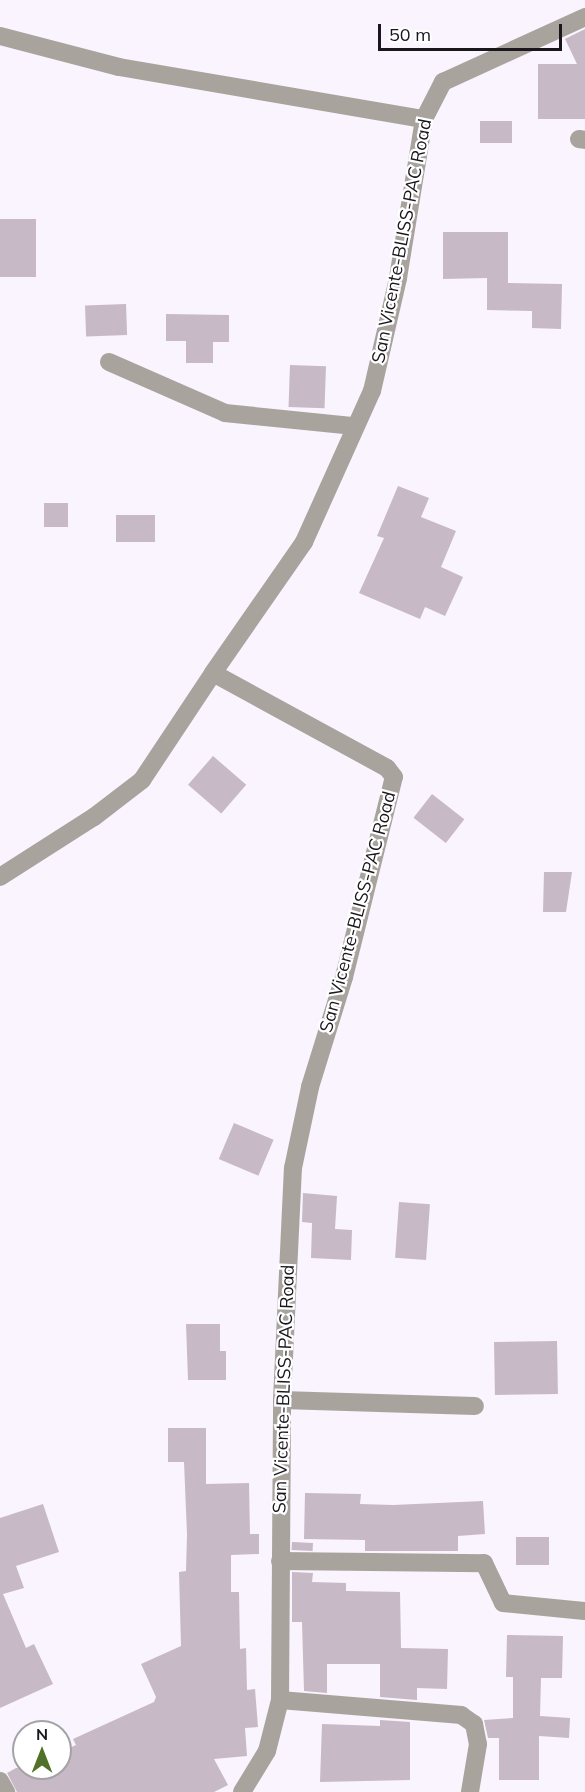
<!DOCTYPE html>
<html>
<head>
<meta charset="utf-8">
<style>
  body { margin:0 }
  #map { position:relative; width:585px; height:1792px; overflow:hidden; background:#f9f4fd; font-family:Mulish,sans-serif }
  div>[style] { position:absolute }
  .building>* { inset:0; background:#c7b9c5; transform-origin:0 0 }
  .minor>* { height:18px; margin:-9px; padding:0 9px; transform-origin:9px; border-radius:9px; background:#a9a39e }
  span { translate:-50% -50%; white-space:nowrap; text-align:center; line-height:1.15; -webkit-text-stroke:4.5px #fff; paint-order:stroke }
  .street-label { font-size:18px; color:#19161c }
  .north { position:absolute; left:12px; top:1720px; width:60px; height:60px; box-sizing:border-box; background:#fff; border:2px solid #a3a2a4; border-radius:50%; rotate:0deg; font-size:16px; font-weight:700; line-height:24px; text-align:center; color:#19161c }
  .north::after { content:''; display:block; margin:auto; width:21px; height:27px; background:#527128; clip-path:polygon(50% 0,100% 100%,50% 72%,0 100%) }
  .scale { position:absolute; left:378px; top:24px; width:184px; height:27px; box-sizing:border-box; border:3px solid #19161c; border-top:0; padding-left:8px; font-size:18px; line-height:21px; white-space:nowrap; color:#19161c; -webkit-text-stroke:4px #fff; paint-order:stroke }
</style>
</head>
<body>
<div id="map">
  <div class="building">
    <div style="clip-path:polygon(585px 29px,585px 119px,538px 119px,538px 64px,577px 64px,565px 39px)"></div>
    <div style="left:512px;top:121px;width:22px;height:32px;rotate:90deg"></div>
    <div style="left:36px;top:219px;width:58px;height:36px;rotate:90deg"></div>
    <div style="clip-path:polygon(443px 232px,508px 232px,508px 283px,562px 284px,561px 329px,532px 328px,532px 311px,487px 310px,487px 278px,443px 279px)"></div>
    <div style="left:126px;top:304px;width:31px;height:41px;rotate:88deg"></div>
    <div style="clip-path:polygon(166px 314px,229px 315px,229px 342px,213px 342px,213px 363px,186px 363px,186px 341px,166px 341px)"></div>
    <div style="left:290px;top:365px;width:36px;height:42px;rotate:2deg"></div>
    <div style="clip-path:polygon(398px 486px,429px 498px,421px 517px,456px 531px,441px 567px,463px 577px,445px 616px,425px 607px,420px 619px,359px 593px,384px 538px,377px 536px)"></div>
    <div style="left:44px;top:503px;width:24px;height:24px"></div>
    <div style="left:155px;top:515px;width:27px;height:39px;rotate:90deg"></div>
    <div style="left:213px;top:756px;width:44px;height:38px;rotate:41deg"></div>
    <div style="left:432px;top:794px;width:41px;height:30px;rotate:38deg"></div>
    <div style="clip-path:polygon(544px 872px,572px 872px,566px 912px,543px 912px)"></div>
    <div style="left:234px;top:1123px;width:43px;height:39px;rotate:23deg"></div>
    <div style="clip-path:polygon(303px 1193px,337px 1196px,335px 1229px,352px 1230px,351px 1260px,311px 1258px,312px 1223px,302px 1222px)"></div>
    <div style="left:399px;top:1202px;width:31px;height:56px;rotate:4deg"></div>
    <div style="clip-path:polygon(186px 1324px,220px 1324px,220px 1351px,226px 1351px,226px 1380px,188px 1380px)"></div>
    <div style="left:557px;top:1341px;width:53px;height:63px;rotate:89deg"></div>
    <div style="clip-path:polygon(168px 1428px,206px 1428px,206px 1484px,249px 1483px,250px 1534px,259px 1534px,259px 1554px,231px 1555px,231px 1592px,239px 1592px,240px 1649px,246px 1648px,247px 1690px,255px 1689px,258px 1727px,245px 1728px,247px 1756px,214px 1759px,228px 1785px,214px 1792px,17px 1792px,7px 1773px,16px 1768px,60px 1768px,60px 1752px,76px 1745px,73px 1739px,154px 1702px,156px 1697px,141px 1664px,181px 1646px,179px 1572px,186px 1571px,187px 1534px,184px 1462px,168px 1462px)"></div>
    <div style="clip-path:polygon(305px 1493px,361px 1494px,360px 1504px,393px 1505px,483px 1501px,485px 1534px,458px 1536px,458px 1551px,365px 1551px,365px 1540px,304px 1539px)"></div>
    <div style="clip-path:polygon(43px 1504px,59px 1552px,16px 1566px,24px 1588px,3px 1594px,26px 1648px,34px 1644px,53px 1684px,0 1708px,0 1518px)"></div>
    <div style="left:516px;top:1537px;width:33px;height:28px"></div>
    <div style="left:292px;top:1542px;width:21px;height:8px;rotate:3deg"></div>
    <div style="clip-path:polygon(292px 1572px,313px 1573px,312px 1582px,346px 1583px,346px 1591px,400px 1592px,401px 1648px,448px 1649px,447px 1689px,417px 1688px,417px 1700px,380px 1697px,380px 1664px,327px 1664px,327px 1693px,304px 1691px,302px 1622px,292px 1622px)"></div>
    <div style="clip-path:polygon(507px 1635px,563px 1636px,562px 1678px,541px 1678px,540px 1716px,570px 1718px,569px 1738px,539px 1736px,539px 1780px,499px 1780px,499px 1738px,488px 1738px,484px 1720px,513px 1718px,513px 1677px,506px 1677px)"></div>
    <div style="clip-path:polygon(380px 1720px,410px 1722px,410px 1780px,320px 1782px,322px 1724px,380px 1726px)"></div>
  </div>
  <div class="minor">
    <div style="left:0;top:36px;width:123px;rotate:14.6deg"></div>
    <div style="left:119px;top:67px;width:309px;rotate:9.7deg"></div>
    <div style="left:579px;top:139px;width:6px;rotate:9deg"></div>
    <div style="left:109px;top:362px;width:127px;rotate:23.7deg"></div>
    <div style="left:225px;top:413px;width:130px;rotate:5.8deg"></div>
    <div style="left:0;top:877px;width:112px;rotate:-32.6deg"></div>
    <div style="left:94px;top:817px;width:61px;rotate:-37.6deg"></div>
    <div style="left:142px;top:780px;width:128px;rotate:-56.4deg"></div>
    <div style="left:282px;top:1400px;width:193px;rotate:1.8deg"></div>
    <div style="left:280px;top:1561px;width:204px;rotate:0.6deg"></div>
    <div style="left:484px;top:1563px;width:44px;rotate:64.6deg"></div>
    <div style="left:503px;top:1603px;width:82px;rotate:5.6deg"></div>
    <div style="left:280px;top:1700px;width:182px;rotate:4.7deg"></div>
    <div style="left:461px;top:1715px;width:16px;rotate:35deg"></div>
    <div style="left:474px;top:1724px;width:20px;rotate:79deg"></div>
    <div style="left:478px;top:1744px;width:49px;rotate:99.5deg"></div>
    <div style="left:0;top:1781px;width:13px;rotate:61deg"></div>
    <div style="left:242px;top:1792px;width:48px;rotate:-58.6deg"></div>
    <div style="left:267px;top:1751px;width:53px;rotate:-75.7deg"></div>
    <div style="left:280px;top:1700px;width:300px;rotate:-89.6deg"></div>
    <div style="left:282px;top:1400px;width:232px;rotate:-87.3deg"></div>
    <div style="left:293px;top:1168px;width:83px;rotate:-78.1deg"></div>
    <div style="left:310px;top:1087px;width:115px;rotate:-72.8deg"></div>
    <div style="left:344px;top:977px;width:206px;rotate:-76deg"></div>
    <div style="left:394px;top:777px;width:11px;rotate:-128deg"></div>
    <div style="left:387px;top:768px;width:198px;rotate:-151.4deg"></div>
    <div style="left:213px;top:673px;width:160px;rotate:-55.2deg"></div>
    <div style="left:304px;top:542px;width:166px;rotate:-65.8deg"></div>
    <div style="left:372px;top:391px;width:116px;rotate:-77deg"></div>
    <div style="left:398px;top:278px;width:161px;rotate:-80.7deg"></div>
    <div style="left:424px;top:119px;width:42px;rotate:-62.8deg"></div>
    <div style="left:443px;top:82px;width:156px;rotate:-24.6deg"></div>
  </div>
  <div class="street-label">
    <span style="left:402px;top:241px;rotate:-79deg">San Vicente-BLISS-PAC Road</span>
    <span style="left:358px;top:912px;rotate:-75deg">San Vicente-BLISS-PAC Road</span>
    <span style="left:284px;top:1389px;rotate:-88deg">San Vicente-BLISS-PAC Road</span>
  </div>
  <div class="north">N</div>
  <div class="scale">50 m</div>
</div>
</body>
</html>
